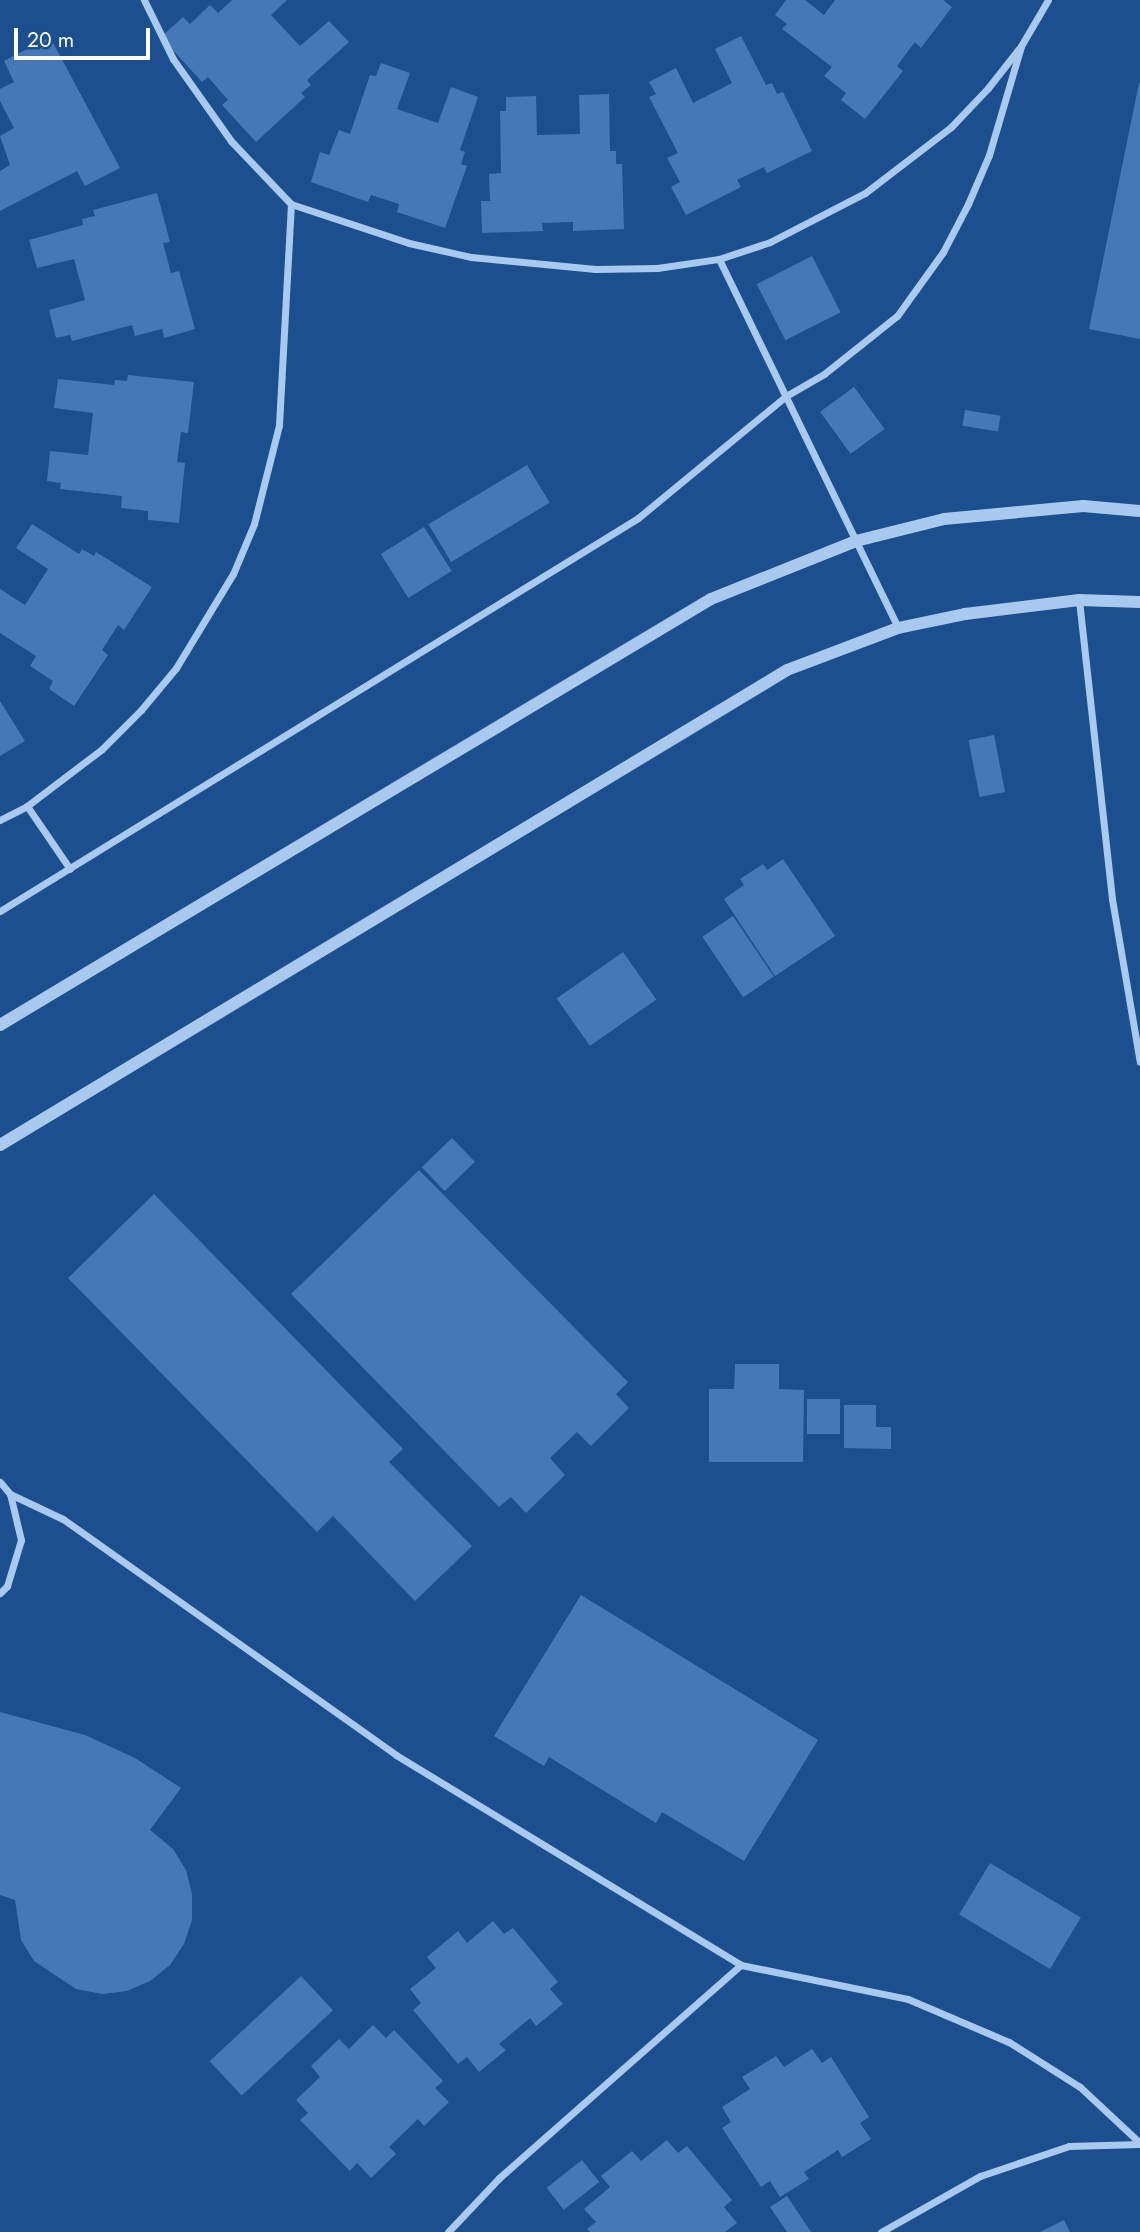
<!DOCTYPE html>
<html>
<head>
<meta charset="utf-8">
<style>
  body { margin:0 }
  #map { position:relative; width:1140px; height:2232px; overflow:hidden; background:#1b4f8f; font-family:Jost,sans-serif }
  div>[style] { position:absolute }
  .building>* { inset:0; background:#4478b7; transform-origin:0 0 }
  .minor>* { height:7px; margin:-3.5px; padding:0 3.5px; transform-origin:3.5px; border-radius:3.5px; background:#a9c9ee }
  .tertiary>* { height:12px; margin:-6px; padding:0 6px; transform-origin:6px; border-radius:6px; background:#a9c9ee }
  span { translate:-50% -50%; white-space:nowrap; text-align:center; line-height:1.15; -webkit-text-stroke:5px #1b4f8f; paint-order:stroke }
  .scale { position:absolute; left:14px; top:28px; width:136px; height:32px; box-sizing:border-box; border:4px solid #fff; border-top:0; padding-left:9px; font-size:21px; line-height:24px; white-space:nowrap; color:#fff; -webkit-text-stroke:5px #1b4f8f; paint-order:stroke }
</style>
</head>
<body>
<div id="map">
  <div class="building">
    <div style="clip-path:polygon(232px 0,287px 0,271px 15px,300px 46px,329px 21px,349px 42px,307px 80px,311px 85px,301px 93px,305px 97px,256px 142px,222px 105px,228px 100px,208px 77px,202px 82px,161px 37px,183px 17px,190px 24px,210px 5px,218px 13px)"></div>
    <div style="clip-path:polygon(786px 0,805px 0,824px 15px,835px 0,943px 0,952px 7px,921px 48px,915px 42px,897px 66px,903px 71px,865px 119px,841px 100px,846px 93px,824px 76px,832px 67px,782px 29px,787px 24px,775px 15px)"></div>
    <div style="clip-path:polygon(741px 36px,766px 85px,772px 83px,777px 94px,783px 92px,812px 151px,767px 173px,764px 167px,737px 180px,741px 187px,686px 215px,671px 187px,680px 182px,667px 158px,678px 153px,649px 97px,656px 94px,649px 82px,676px 68px,693px 103px,732px 83px,715px 49px)"></div>
    <div style="clip-path:polygon(50px 37px,120px 168px,85px 186px,77px 171px,0 211px,0 171px,10px 165px,0 136px,14px 128px,0 101px,0 89px,14px 82px,4px 61px)"></div>
    <div style="clip-path:polygon(381px 63px,410px 73px,397px 109px,438px 123px,451px 87px,478px 97px,460px 150px,465px 152px,461px 164px,467px 166px,445px 228px,397px 212px,399px 204px,371px 195px,368px 202px,311px 182px,320px 152px,329px 155px,339px 130px,350px 134px,370px 75px,376px 76px)"></div>
    <div style="clip-path:polygon(1139px 83px,1140px 83px,1140px 339px,1089px 329px)"></div>
    <div style="clip-path:polygon(609px 94px,610px 151px,616px 151px,616px 164px,622px 164px,624px 229px,573px 231px,573px 222px,542px 223px,543px 231px,482px 233px,481px 201px,490px 201px,489px 174px,501px 173px,500px 111px,506px 111px,506px 97px,536px 96px,537px 135px,580px 134px,579px 95px)"></div>
    <div style="clip-path:polygon(157px 193px,170px 242px,163px 243px,171px 273px,179px 271px,195px 329px,164px 338px,162px 329px,135px 336px,132px 325px,72px 341px,70px 335px,56px 338px,49px 310px,85px 300px,74px 259px,37px 268px,29px 240px,83px 225px,82px 219px,95px 216px,93px 210px)"></div>
    <div style="left:812px;top:256px;width:63px;height:62px;rotate:63deg"></div>
    <div style="clip-path:polygon(128px 375px,194px 382px,188px 433px,181px 432px,177px 462px,185px 463px,179px 523px,148px 520px,148px 511px,121px 508px,122px 496px,60px 489px,61px 483px,47px 481px,50px 451px,88px 455px,93px 413px,54px 408px,58px 379px,114px 385px,115px 380px,127px 381px)"></div>
    <div style="left:854px;top:387px;width:52px;height:42px;rotate:54deg"></div>
    <div style="left:965px;top:410px;width:36px;height:16px;rotate:9deg"></div>
    <div style="left:527px;top:465px;width:44px;height:115px;rotate:59deg"></div>
    <div style="clip-path:polygon(32px 524px,79px 554px,82px 549px,94px 556px,96px 552px,152px 587px,124px 630px,118px 625px,102px 650px,108px 655px,74px 706px,49px 689px,53px 681px,30px 666px,36px 656px,0 633px,0 589px,25px 605px,48px 569px,16px 548px)"></div>
    <div style="left:424px;top:527px;width:52px;height:51px;rotate:58deg"></div>
    <div style="clip-path:polygon(0 701px,25px 741px,0 756px)"></div>
    <div style="left:994px;top:735px;width:58px;height:26px;rotate:79deg"></div>
    <div style="clip-path:polygon(783px 859px,835px 936px,775px 976px,724px 899px,744px 885px,740px 879px,763px 864px,767px 870px)"></div>
    <div style="left:733px;top:916px;width:73px;height:37px;rotate:56deg"></div>
    <div style="left:623px;top:952px;width:58px;height:81px;rotate:55deg"></div>
    <div style="left:452px;top:1138px;width:33px;height:42px;rotate:46deg"></div>
    <div style="clip-path:polygon(419px 1170px,628px 1382px,616px 1394px,629px 1408px,591px 1446px,577px 1432px,550px 1458px,565px 1475px,526px 1513px,511px 1497px,499px 1507px,291px 1294px)"></div>
    <div style="clip-path:polygon(154px 1194px,403px 1449px,389px 1462px,472px 1546px,415px 1601px,333px 1516px,317px 1532px,68px 1278px)"></div>
    <div style="clip-path:polygon(735px 1364px,779px 1364px,779px 1389px,804px 1390px,803px 1462px,709px 1462px,709px 1389px,734px 1389px)"></div>
    <div style="left:807px;top:1399px;width:33px;height:35px"></div>
    <div style="clip-path:polygon(844px 1405px,876px 1405px,876px 1427px,891px 1427px,891px 1449px,844px 1448px)"></div>
    <div style="clip-path:polygon(581px 1595px,818px 1740px,744px 1861px,662px 1812px,656px 1823px,549px 1757px,544px 1766px,494px 1736px)"></div>
    <div style="clip-path:polygon(0 1712px,85px 1735px,135px 1758px,181px 1788px,150px 1830px,173px 1849px,186px 1870px,192px 1894px,192px 1920px,184px 1944px,170px 1965px,150px 1981px,127px 1991px,102px 1994px,76px 1989px,34px 1961px,21px 1940px,15px 1900px,0 1895px)"></div>
    <div style="left:990px;top:1863px;width:106px;height:60px;rotate:31deg"></div>
    <div style="clip-path:polygon(493px 1921px,504px 1934px,513px 1928px,558px 1982px,550px 1989px,563px 2004px,536px 2026px,530px 2018px,499px 2044px,506px 2050px,479px 2072px,467px 2057px,458px 2064px,413px 2010px,421px 2003px,410px 1989px,436px 1968px,427px 1957px,458px 1931px,467px 1943px)"></div>
    <div style="left:301px;top:1976px;width:47px;height:125px;rotate:47deg"></div>
    <div style="clip-path:polygon(373px 2025px,386px 2038px,394px 2030px,443px 2081px,435px 2088px,449px 2102px,424px 2126px,418px 2119px,389px 2147px,396px 2154px,371px 2178px,357px 2163px,350px 2171px,300px 2120px,308px 2113px,296px 2100px,320px 2077px,311px 2066px,339px 2039px,349px 2049px)"></div>
    <div style="clip-path:polygon(812px 2049px,822px 2063px,831px 2057px,869px 2117px,860px 2123px,871px 2139px,842px 2157px,838px 2150px,804px 2172px,809px 2179px,780px 2197px,770px 2181px,761px 2187px,722px 2128px,731px 2122px,722px 2107px,750px 2089px,742px 2077px,776px 2056px,784px 2067px)"></div>
    <div style="clip-path:polygon(667px 2140px,678px 2153px,687px 2146px,732px 2200px,724px 2207px,737px 2223px,725px 2232px,590px 2232px,587px 2229px,596px 2222px,584px 2209px,610px 2187px,601px 2176px,632px 2151px,641px 2161px)"></div>
    <div style="left:582px;top:2160px;width:28px;height:45px;rotate:52deg"></div>
    <div style="clip-path:polygon(787px 2196px,811px 2232px,787px 2232px,770px 2207px)"></div>
    <div style="clip-path:polygon(1064px 2220px,1070px 2232px,1040px 2232px)"></div>
  </div>
  <div class="minor">
    <div style="left:144px;top:0;width:66px;rotate:63.8deg"></div>
    <div style="left:173px;top:59px;width:100px;rotate:54.7deg"></div>
    <div style="left:231px;top:141px;width:87px;rotate:46.4deg"></div>
    <div style="left:291px;top:204px;width:124px;rotate:18.3deg"></div>
    <div style="left:409px;top:243px;width:64px;rotate:12.7deg"></div>
    <div style="left:471px;top:257px;width:125px;rotate:5.5deg"></div>
    <div style="left:595px;top:269px;width:62px;rotate:-0.9deg"></div>
    <div style="left:657px;top:268px;width:63px;rotate:-8.3deg"></div>
    <div style="left:719px;top:259px;width:54px;rotate:-18.4deg"></div>
    <div style="left:770px;top:242px;width:107px;rotate:-27.3deg"></div>
    <div style="left:865px;top:193px;width:108px;rotate:-37.5deg"></div>
    <div style="left:951px;top:127px;width:54px;rotate:-46.5deg"></div>
    <div style="left:988px;top:88px;width:53px;rotate:-51.8deg"></div>
    <div style="left:1021px;top:46px;width:53px;rotate:-59.6deg"></div>
    <div style="left:719px;top:259px;width:410px;rotate:64.1deg"></div>
    <div style="left:1079px;top:600px;width:301px;rotate:83.7deg"></div>
    <div style="left:1112px;top:899px;width:165px;rotate:80.3deg"></div>
    <div style="left:27px;top:806px;width:76px;rotate:55.7deg"></div>
    <div style="left:0;top:820px;width:30px;rotate:-27deg"></div>
    <div style="left:27px;top:806px;width:94px;rotate:-37.2deg"></div>
    <div style="left:102px;top:749px;width:55px;rotate:-45deg"></div>
    <div style="left:141px;top:710px;width:55px;rotate:-50.2deg"></div>
    <div style="left:176px;top:668px;width:110px;rotate:-58.8deg"></div>
    <div style="left:233px;top:574px;width:54px;rotate:-67.2deg"></div>
    <div style="left:254px;top:524px;width:102px;rotate:-75.8deg"></div>
    <div style="left:279px;top:425px;width:221px;rotate:-86.9deg"></div>
    <div style="left:0;top:911px;width:749px;rotate:-31.63deg"></div>
    <div style="left:638px;top:518px;width:192px;rotate:-39.5deg"></div>
    <div style="left:786px;top:396px;width:44px;rotate:-30.1deg"></div>
    <div style="left:824px;top:374px;width:93px;rotate:-38.5deg"></div>
    <div style="left:897px;top:316px;width:79px;rotate:-54.3deg"></div>
    <div style="left:943px;top:252px;width:54px;rotate:-62.5deg"></div>
    <div style="left:968px;top:204px;width:53px;rotate:-66.8deg"></div>
    <div style="left:989px;top:155px;width:114px;rotate:-73.6deg"></div>
    <div style="left:0;top:1482px;width:16px;rotate:50deg"></div>
    <div style="left:10px;top:1494px;width:59px;rotate:25.3deg"></div>
    <div style="left:63px;top:1519px;width:408px;rotate:35.3deg"></div>
    <div style="left:396px;top:1755px;width:404px;rotate:31.3deg"></div>
    <div style="left:741px;top:1965px;width:170px;rotate:11.5deg"></div>
    <div style="left:908px;top:1999px;width:110px;rotate:23.1deg"></div>
    <div style="left:1009px;top:2042px;width:84px;rotate:32.4deg"></div>
    <div style="left:1080px;top:2087px;width:82px;rotate:43deg"></div>
    <div style="left:0;top:1593px;width:10px;rotate:-45deg"></div>
    <div style="left:7px;top:1586px;width:48px;rotate:-73.1deg"></div>
    <div style="left:21px;top:1540px;width:47px;rotate:-103.4deg"></div>
    <div style="left:448px;top:2232px;width:74px;rotate:-46.6deg"></div>
    <div style="left:499px;top:2178px;width:322px;rotate:-41.4deg"></div>
    <div style="left:881px;top:2232px;width:114px;rotate:-29.5deg"></div>
    <div style="left:980px;top:2176px;width:94px;rotate:-18.6deg"></div>
    <div style="left:1069px;top:2146px;width:71px;rotate:-1.6deg"></div>
  </div>
  <div class="tertiary">
    <div style="left:0;top:1025px;width:829px;rotate:-30.93deg"></div>
    <div style="left:711px;top:599px;width:156px;rotate:-21.8deg"></div>
    <div style="left:856px;top:541px;width:91px;rotate:-14deg"></div>
    <div style="left:944px;top:519px;width:140px;rotate:-5.3deg"></div>
    <div style="left:1083px;top:506px;width:57px;rotate:5deg"></div>
    <div style="left:0;top:1145px;width:919px;rotate:-31.11deg"></div>
    <div style="left:787px;top:670px;width:119px;rotate:-20.7deg"></div>
    <div style="left:898px;top:628px;width:68px;rotate:-11.8deg"></div>
    <div style="left:965px;top:614px;width:115px;rotate:-7deg"></div>
    <div style="left:1079px;top:600px;width:61px;rotate:1.9deg"></div>
  </div>
  <div class="scale">20 m</div>
</div>
</body>
</html>
